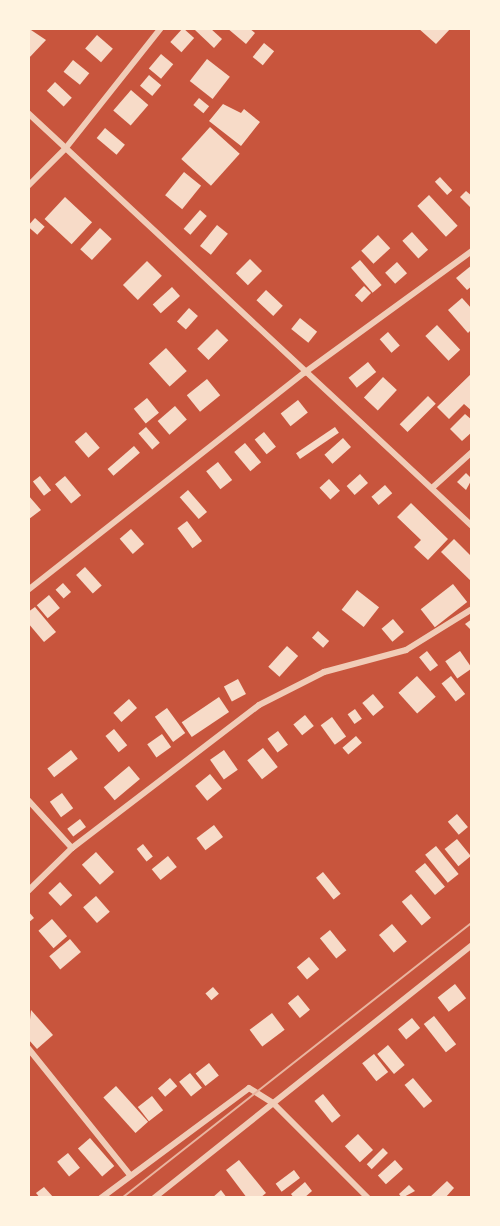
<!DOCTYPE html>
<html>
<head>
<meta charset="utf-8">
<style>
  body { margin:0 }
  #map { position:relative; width:500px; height:1226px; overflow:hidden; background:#c8553d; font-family:"Open Sans",sans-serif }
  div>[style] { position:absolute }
  .building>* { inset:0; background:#f7dbc8; transform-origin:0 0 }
  .minor>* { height:6px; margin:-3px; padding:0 3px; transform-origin:3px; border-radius:3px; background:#f1ccb7 }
  .tram>* { height:1.5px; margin:-0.75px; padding:0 0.75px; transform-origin:0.75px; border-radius:0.75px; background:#e9b49f }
  span { translate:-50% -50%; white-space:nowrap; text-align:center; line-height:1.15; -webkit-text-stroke:4.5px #fff3e0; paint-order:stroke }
  .frame { position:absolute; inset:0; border:30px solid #fff3e0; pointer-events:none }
</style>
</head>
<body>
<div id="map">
  <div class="building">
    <div style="clip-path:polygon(28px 28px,46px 40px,28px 59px)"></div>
    <div style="left:183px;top:28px;width:15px;height:19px;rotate:42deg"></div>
    <div style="clip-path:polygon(210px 28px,222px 39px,214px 48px,195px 30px)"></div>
    <div style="clip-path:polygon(227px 28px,249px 28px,255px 33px,246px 44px)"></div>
    <div style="clip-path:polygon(418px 28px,451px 28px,436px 44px)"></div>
    <div style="left:97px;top:35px;width:21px;height:18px;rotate:41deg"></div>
    <div style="left:264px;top:43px;width:13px;height:18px;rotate:39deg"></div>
    <div style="left:161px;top:54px;width:16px;height:19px;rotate:40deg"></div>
    <div style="left:207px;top:59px;width:29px;height:28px;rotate:38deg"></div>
    <div style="left:73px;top:60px;width:21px;height:15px;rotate:39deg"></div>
    <div style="left:149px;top:75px;width:16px;height:14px;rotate:40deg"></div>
    <div style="left:55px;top:82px;width:23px;height:12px;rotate:43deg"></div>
    <div style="left:131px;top:90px;width:23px;height:27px;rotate:41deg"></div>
    <div style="left:199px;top:98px;width:13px;height:9px;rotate:39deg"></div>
    <div style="clip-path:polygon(223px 104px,241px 113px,244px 109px,260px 122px,241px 146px,209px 121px)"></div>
    <div style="left:210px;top:127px;width:40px;height:43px;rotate:42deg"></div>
    <div style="left:105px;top:128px;width:26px;height:13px;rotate:40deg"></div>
    <div style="left:184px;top:172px;width:22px;height:30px;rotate:39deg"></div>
    <div style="left:440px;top:177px;width:18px;height:7px;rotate:47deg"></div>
    <div style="clip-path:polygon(466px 191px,472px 196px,470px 207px,460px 197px)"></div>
    <div style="left:429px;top:195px;width:42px;height:16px;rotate:47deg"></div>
    <div style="left:65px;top:197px;width:37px;height:30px;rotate:43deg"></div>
    <div style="left:200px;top:210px;width:9px;height:25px;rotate:41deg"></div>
    <div style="left:35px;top:218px;width:13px;height:11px;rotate:42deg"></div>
    <div style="left:217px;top:225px;width:14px;height:27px;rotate:39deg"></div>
    <div style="left:100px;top:228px;width:16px;height:29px;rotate:43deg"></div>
    <div style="left:412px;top:232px;width:24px;height:13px;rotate:48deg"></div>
    <div style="left:378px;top:235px;width:18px;height:23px;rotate:47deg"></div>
    <div style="left:250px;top:259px;width:17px;height:20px;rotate:45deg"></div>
    <div style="left:360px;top:260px;width:33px;height:12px;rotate:49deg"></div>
    <div style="left:147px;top:261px;width:21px;height:34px;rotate:45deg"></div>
    <div style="left:397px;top:262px;width:15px;height:16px;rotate:48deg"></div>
    <div style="clip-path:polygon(472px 265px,472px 286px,467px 290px,456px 278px)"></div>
    <div style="left:364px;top:286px;width:10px;height:13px;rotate:45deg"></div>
    <div style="left:172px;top:287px;width:12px;height:26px;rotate:48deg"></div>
    <div style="left:266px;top:290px;width:23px;height:14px;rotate:43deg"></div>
    <div style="clip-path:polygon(462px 298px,472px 309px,472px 329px,468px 333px,448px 310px)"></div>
    <div style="left:189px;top:308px;width:12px;height:18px;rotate:42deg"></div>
    <div style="left:300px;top:318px;width:22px;height:14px;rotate:39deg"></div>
    <div style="left:437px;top:325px;width:34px;height:16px;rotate:47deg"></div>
    <div style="left:217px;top:329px;width:16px;height:28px;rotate:45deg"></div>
    <div style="left:388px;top:332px;width:18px;height:11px;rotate:49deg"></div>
    <div style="left:166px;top:348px;width:31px;height:23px;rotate:48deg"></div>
    <div style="left:368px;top:362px;width:13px;height:25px;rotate:51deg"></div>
    <div style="clip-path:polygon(472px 373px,472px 411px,464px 404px,449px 419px,437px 407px)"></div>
    <div style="left:383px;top:377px;width:19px;height:28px;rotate:43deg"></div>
    <div style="left:207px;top:379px;width:21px;height:26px;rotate:51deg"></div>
    <div style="left:428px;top:396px;width:11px;height:40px;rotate:45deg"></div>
    <div style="left:147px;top:398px;width:19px;height:17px;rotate:51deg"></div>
    <div style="left:298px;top:400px;width:16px;height:22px;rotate:52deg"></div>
    <div style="left:175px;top:406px;width:18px;height:23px;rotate:49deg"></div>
    <div style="clip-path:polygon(465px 414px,472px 420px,472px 432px,462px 441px,450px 429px)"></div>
    <div style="left:146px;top:427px;width:21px;height:10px;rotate:49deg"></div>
    <div style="left:335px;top:427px;width:7px;height:47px;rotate:56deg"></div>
    <div style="left:86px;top:432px;width:21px;height:15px;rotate:49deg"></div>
    <div style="left:264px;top:432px;width:19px;height:12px;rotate:51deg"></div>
    <div style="left:343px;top:438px;width:12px;height:25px;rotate:48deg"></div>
    <div style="left:245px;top:443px;width:25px;height:14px;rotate:50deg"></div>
    <div style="left:134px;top:446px;width:9px;height:35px;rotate:49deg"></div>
    <div style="left:218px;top:462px;width:23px;height:15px;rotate:52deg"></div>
    <div style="clip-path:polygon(466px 473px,472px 479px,466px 490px,457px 482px)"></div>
    <div style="left:360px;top:474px;width:12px;height:18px;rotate:48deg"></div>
    <div style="left:40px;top:476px;width:18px;height:9px;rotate:52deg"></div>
    <div style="left:65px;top:476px;width:25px;height:13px;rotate:50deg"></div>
    <div style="left:329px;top:479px;width:16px;height:13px;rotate:47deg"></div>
    <div style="left:385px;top:485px;width:11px;height:18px;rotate:49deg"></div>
    <div style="left:188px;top:490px;width:29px;height:11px;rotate:49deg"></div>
    <div style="clip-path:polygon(28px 495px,41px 510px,29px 519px,28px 518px)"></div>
    <div style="clip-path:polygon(411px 503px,448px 539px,428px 560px,414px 547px,421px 540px,397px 517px)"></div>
    <div style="left:187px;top:521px;width:25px;height:12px;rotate:53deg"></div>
    <div style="left:131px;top:529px;width:20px;height:15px;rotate:49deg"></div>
    <div style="clip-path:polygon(454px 539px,472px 557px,472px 582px,441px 552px)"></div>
    <div style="left:85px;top:567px;width:25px;height:12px;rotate:48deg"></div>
    <div style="left:63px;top:583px;width:12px;height:10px;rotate:48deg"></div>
    <div style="left:453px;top:584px;width:23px;height:41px;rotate:52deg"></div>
    <div style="left:357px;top:590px;width:28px;height:25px;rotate:38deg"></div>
    <div style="left:49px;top:595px;width:17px;height:16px;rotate:50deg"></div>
    <div style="clip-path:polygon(35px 607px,56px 632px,44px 642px,28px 623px,28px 612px)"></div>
    <div style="left:393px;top:619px;width:17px;height:15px;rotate:50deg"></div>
    <div style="clip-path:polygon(472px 619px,472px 631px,465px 624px)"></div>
    <div style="left:318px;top:631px;width:15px;height:9px;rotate:42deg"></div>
    <div style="left:287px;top:646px;width:15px;height:28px;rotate:42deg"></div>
    <div style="left:427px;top:651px;width:18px;height:10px;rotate:52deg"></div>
    <div style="left:460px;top:651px;width:21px;height:18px;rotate:55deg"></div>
    <div style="left:417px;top:676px;width:28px;height:25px;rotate:48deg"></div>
    <div style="left:451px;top:676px;width:23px;height:12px;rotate:52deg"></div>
    <div style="left:238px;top:679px;width:17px;height:16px;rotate:62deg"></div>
    <div style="left:373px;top:694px;width:17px;height:14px;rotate:50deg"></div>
    <div style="left:219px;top:697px;width:18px;height:45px;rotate:56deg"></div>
    <div style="left:129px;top:699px;width:12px;height:21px;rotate:48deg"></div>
    <div style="left:167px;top:708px;width:31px;height:15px;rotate:54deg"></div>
    <div style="left:355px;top:709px;width:12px;height:9px;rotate:55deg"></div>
    <div style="left:305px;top:715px;width:14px;height:15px;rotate:51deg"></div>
    <div style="left:332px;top:717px;width:24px;height:14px;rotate:54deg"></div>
    <div style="left:114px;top:729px;width:21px;height:11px;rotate:51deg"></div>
    <div style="left:278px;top:731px;width:17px;height:13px;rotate:54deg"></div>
    <div style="left:162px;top:734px;width:16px;height:18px;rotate:55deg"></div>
    <div style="left:356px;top:736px;width:9px;height:18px;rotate:49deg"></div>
    <div style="left:263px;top:748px;width:24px;height:20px;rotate:52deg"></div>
    <div style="left:71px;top:750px;width:11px;height:30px;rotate:52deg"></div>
    <div style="left:224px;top:750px;width:24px;height:17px;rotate:55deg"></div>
    <div style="left:129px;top:766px;width:17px;height:33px;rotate:50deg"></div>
    <div style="left:210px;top:774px;width:19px;height:19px;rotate:51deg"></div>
    <div style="left:62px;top:793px;width:19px;height:15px;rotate:54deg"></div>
    <div style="left:457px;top:814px;width:17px;height:12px;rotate:50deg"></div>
    <div style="left:80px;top:819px;width:10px;height:16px;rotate:53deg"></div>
    <div style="left:214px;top:825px;width:15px;height:22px;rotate:53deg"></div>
    <div style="left:457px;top:839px;width:22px;height:16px;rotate:51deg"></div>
    <div style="left:143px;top:844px;width:16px;height:8px;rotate:52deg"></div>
    <div style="left:436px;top:846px;width:36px;height:14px;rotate:51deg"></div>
    <div style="left:96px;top:852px;width:27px;height:19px;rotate:48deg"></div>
    <div style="left:168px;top:856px;width:14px;height:21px;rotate:51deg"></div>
    <div style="left:425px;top:863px;width:31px;height:13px;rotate:50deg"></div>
    <div style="left:323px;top:872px;width:28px;height:9px;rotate:51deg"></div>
    <div style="left:60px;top:882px;width:18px;height:16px;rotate:47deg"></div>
    <div style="left:411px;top:894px;width:31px;height:12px;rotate:50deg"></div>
    <div style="left:96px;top:896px;width:21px;height:17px;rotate:49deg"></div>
    <div style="clip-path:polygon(28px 911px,34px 918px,28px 923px)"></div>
    <div style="left:52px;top:919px;width:23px;height:18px;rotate:49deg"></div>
    <div style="left:392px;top:924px;width:23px;height:17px;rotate:50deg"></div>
    <div style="left:330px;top:930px;width:26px;height:13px;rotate:51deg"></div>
    <div style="left:70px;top:939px;width:17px;height:27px;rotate:50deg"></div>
    <div style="left:309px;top:957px;width:16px;height:16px;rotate:50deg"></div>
    <div style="left:455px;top:984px;width:18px;height:22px;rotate:52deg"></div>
    <div style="left:213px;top:987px;width:9px;height:10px;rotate:49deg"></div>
    <div style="left:298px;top:995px;width:19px;height:13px;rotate:51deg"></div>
    <div style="clip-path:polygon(31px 1010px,53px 1035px,37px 1049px,28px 1039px)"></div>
    <div style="left:272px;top:1013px;width:21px;height:28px;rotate:53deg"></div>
    <div style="left:434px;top:1016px;width:36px;height:13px;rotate:52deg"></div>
    <div style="left:412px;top:1018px;width:13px;height:18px;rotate:51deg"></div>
    <div style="left:388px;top:1045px;width:26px;height:14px;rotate:50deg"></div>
    <div style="left:374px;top:1054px;width:23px;height:15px;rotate:52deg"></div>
    <div style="left:209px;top:1063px;width:16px;height:17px;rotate:52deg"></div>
    <div style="left:190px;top:1073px;width:19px;height:14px;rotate:51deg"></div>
    <div style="left:170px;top:1078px;width:11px;height:16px;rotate:49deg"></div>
    <div style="left:413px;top:1078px;width:30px;height:11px;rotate:50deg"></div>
    <div style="left:116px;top:1086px;width:48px;height:17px;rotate:48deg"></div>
    <div style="left:323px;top:1094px;width:28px;height:11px;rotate:51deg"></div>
    <div style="left:152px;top:1096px;width:18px;height:18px;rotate:52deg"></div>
    <div style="left:358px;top:1134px;width:22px;height:18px;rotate:47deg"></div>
    <div style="left:90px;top:1138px;width:37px;height:16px;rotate:49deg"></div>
    <div style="left:383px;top:1148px;width:7px;height:23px;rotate:45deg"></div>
    <div style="left:68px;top:1153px;width:19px;height:14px;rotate:51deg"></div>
    <div style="clip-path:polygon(239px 1160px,266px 1193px,260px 1198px,247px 1198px,226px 1170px)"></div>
    <div style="left:395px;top:1160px;width:12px;height:23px;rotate:48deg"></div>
    <div style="left:294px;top:1170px;width:10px;height:23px;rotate:53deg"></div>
    <div style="clip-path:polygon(447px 1181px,454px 1188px,445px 1198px,429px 1198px)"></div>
    <div style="clip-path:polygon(305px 1182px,312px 1191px,304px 1198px,294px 1198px,291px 1194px)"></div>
    <div style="clip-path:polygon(409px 1185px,415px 1191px,402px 1198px,399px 1194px)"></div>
    <div style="clip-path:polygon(44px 1187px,54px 1198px,40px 1198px,36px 1193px)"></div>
    <div style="clip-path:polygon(221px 1190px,227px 1198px,212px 1198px)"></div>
  </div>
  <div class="minor">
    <div style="left:28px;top:113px;width:606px;rotate:42.93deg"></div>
    <div style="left:28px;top:186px;width:52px;rotate:-45deg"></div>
    <div style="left:65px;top:149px;width:154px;rotate:-51.6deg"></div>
    <div style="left:432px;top:488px;width:54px;rotate:-42deg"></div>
    <div style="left:28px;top:590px;width:351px;rotate:-38.2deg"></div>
    <div style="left:304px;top:373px;width:208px;rotate:-36deg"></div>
    <div style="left:28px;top:800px;width:65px;rotate:47.5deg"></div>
    <div style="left:28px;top:891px;width:62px;rotate:-44.3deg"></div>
    <div style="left:72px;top:848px;width:235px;rotate:-37.4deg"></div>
    <div style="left:259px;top:705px;width:73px;rotate:-26.9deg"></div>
    <div style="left:324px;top:672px;width:85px;rotate:-15deg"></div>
    <div style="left:406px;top:650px;width:78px;rotate:-31.8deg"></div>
    <div style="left:28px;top:1048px;width:163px;rotate:51.2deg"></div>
    <div style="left:101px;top:1198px;width:184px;rotate:-36.6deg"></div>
    <div style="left:249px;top:1088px;width:28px;rotate:32deg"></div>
    <div style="left:273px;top:1103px;width:134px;rotate:45deg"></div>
    <div style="left:154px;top:1198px;width:406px;rotate:-38.5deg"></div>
  </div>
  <div class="tram">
    <div style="left:122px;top:1198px;width:445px;rotate:-38.2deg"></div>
  </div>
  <div class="frame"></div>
</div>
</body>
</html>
